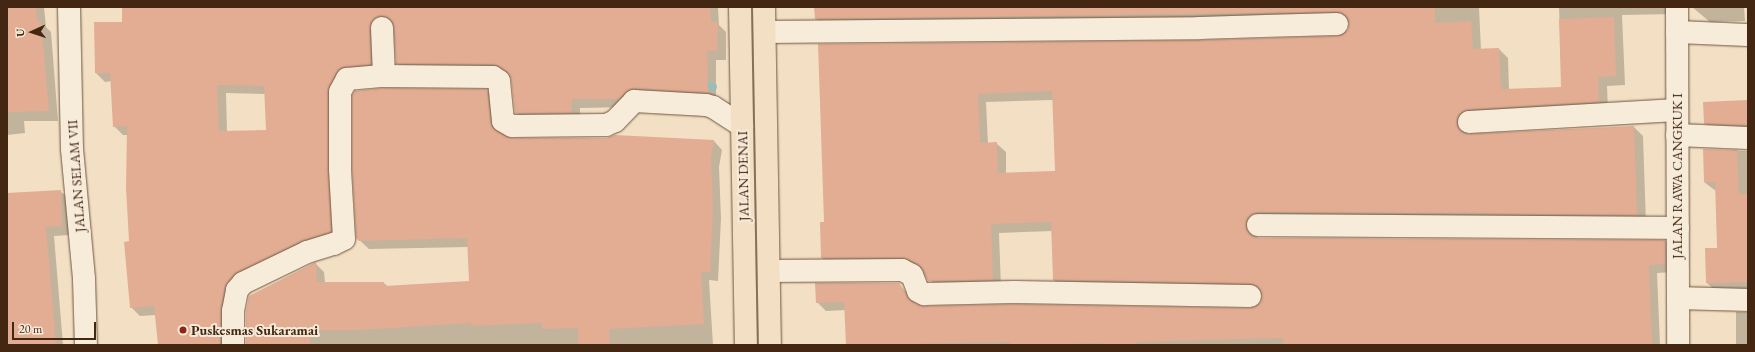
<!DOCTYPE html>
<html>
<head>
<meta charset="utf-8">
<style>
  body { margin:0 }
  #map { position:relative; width:1755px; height:352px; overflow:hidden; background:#f3e0c4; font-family:"EB Garamond",serif }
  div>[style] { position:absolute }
  .shadow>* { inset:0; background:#0003; transform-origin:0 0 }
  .stream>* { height:8px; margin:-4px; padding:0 4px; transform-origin:4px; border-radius:4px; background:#9bbdb7 }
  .building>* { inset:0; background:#e3ad94 }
  .roads { filter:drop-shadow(0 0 1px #6f553f) drop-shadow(0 0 1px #6f553f) }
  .street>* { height:22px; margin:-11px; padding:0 11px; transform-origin:11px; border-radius:11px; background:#f7ebd9 }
  .primary>* { height:22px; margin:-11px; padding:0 11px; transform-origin:11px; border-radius:11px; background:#f3e0c4 }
  .dots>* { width:11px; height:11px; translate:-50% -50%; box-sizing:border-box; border:2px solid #f7ebd9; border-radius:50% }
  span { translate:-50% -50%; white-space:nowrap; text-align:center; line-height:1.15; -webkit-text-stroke:4px #f7ebd9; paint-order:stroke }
  .street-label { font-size:14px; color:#432713 }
  .poi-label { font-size:14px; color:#432713; font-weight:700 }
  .left { translate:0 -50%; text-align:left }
  .frame { position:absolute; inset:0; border:8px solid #432713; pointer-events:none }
  .north { position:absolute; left:12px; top:12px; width:40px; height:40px; -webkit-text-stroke:3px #f7ebd9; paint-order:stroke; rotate:267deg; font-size:11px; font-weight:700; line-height:16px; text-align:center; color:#432713 }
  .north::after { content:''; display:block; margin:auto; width:14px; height:18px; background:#432713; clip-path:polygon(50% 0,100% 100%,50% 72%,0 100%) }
  .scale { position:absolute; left:12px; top:322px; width:84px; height:18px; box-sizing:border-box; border:2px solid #432713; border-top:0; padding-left:5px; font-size:12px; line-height:14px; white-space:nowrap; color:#432713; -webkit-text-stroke:3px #f7ebd9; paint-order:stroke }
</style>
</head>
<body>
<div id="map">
  <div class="shadow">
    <div style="clip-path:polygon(7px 7px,44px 7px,46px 27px,51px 32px,58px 121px,24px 121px,25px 133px,7px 135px)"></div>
    <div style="clip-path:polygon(evenodd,123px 7px,718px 7px,719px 25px,726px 32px,726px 60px,716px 60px,716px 101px,628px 107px,580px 108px,580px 121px,525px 122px,516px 113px,511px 77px,503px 73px,406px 72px,397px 63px,394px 25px,384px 26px,379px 73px,349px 77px,339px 240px,242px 283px,229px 345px,159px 345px,156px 315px,140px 316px,131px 307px,128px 135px,123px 135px,114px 126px,112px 81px,105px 82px,96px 73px,123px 23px,123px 7px,226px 93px,265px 94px,267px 131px,227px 132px,226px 93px)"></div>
    <div style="clip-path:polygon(evenodd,816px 7px,1479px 7px,1481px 50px,1499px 49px,1508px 58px,1509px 90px,1562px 88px,1559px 7px,1678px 7px,1674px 14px,1622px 15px,1625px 85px,1607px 86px,1608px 110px,1466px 126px,1467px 134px,1634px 127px,1643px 136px,1646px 224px,1254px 234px,1258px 238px,1665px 241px,1674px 250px,1674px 272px,1657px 273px,1660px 345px,847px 345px,846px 310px,826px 311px,817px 302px,899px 284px,916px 304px,924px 308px,1250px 310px,1261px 303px,1264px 296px,1260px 292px,1063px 289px,1054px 280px,1053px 231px,999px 233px,1001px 288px,938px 290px,923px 270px,912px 266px,831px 266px,822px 258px,825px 223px,819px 45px,1199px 42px,1338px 37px,1345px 35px,1351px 24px,1346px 20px,825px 27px,816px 19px,816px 7px,1053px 100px,1056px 172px,1006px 174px,1006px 152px,997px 144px,988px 144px,986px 102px,1053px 100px)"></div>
    <div style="clip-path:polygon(1692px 7px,1744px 7px,1745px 21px,1710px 22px)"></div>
    <div style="clip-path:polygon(487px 90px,496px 99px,500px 133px,511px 139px,714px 141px,722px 150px,719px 167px,721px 219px,718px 281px,709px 280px,713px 345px,246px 345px,316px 264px,324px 272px,325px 283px,384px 283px,388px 287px,470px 282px,468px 247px,369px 249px,357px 238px)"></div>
    <div style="clip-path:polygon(1748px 101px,1748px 134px,1714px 132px,1705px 123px)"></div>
    <div style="clip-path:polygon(1704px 150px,1748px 151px,1748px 296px,1717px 292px,1707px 283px,1718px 249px,1716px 191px,1704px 182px)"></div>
    <div style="clip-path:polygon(60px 191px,69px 199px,70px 235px,54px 236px,63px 345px,7px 345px,7px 194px)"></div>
    <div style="left:1748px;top:312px;width:33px;height:12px;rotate:90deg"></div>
  </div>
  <div class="stream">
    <div style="left:697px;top:81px;width:17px;rotate:21deg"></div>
  </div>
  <div class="building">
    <div style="clip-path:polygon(7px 7px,36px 7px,37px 21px,41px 21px,49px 111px,7px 112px)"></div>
    <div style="clip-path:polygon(evenodd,122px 7px,710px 7px,711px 22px,718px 22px,717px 51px,707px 51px,708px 93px,634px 89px,629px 90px,619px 99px,572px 99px,571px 113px,515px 113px,511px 79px,506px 71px,493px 64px,396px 64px,393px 22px,387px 17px,376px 17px,370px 29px,371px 65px,340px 68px,328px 92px,331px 232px,302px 241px,234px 275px,225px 287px,221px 309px,220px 345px,158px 345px,154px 306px,130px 308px,124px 242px,129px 241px,126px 188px,127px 126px,113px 127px,110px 73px,95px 73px,94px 22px,122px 22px,122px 7px,217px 85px,264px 86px,266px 130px,219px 131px,217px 85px)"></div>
    <div style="clip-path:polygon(evenodd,814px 7px,1435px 7px,1435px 23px,1471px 21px,1473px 49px,1499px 48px,1501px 89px,1561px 87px,1559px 19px,1614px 17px,1616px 76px,1598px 77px,1599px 102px,1468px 110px,1458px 116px,1457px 123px,1463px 133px,1470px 134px,1634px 126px,1637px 215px,1258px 212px,1247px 218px,1246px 225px,1251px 236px,1258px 238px,1665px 240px,1665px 264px,1649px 265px,1652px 345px,1283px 345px,1283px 338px,1135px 342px,1135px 345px,1102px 345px,1102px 343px,1011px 345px,1010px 342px,846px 345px,844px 302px,816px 303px,815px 283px,899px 283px,912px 302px,924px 306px,1014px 304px,1250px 308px,1260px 303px,1262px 296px,1257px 286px,1250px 284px,1053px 280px,1051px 222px,991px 224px,993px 280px,928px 281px,918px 264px,902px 258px,821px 258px,820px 222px,824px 222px,818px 44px,1199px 40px,1337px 36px,1348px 30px,1349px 23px,1343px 13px,1337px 12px,815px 19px,814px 7px,1052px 91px,1055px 171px,998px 173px,997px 142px,980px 143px,978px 94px,1052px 91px)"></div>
    <div style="clip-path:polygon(384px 88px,487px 89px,492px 128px,512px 138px,606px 138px,615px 135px,714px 140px,711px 158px,713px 210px,710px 272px,701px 272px,704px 324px,609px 329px,610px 345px,578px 345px,578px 328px,542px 329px,542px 323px,471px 326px,471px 323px,359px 330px,310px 330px,310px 345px,246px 345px,246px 312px,249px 296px,316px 262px,317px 282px,384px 282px,384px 286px,469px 281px,467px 238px,359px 241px,356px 238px,352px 169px,352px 95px,355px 91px)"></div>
    <div style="clip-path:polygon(1748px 100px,1748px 125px,1704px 124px,1703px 102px)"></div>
    <div style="clip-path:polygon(1703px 149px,1737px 150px,1739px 194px,1748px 194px,1748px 282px,1706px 283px,1705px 248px,1717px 248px,1715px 182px,1704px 182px)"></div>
    <div style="clip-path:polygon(61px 190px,62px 226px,46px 227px,56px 345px,7px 345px,7px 193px)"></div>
  </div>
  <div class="roads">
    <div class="street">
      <div style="left:69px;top:7px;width:142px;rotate:88.8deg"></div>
      <div style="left:72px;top:149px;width:131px;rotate:84.7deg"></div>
      <div style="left:84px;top:279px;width:66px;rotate:88.3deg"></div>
      <div style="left:1677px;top:7px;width:338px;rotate:89.8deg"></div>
      <div style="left:765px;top:32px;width:434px;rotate:-0.5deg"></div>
      <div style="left:1199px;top:28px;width:138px;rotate:-1.7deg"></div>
      <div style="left:1677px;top:32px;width:71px;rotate:2.4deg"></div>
      <div style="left:384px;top:76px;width:109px;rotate:0.5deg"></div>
      <div style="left:493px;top:77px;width:7px;rotate:34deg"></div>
      <div style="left:499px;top:81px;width:40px;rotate:84.3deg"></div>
      <div style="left:503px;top:121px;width:10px;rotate:29deg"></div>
      <div style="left:512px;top:126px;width:94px;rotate:-0.6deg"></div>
      <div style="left:606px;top:125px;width:10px;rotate:-24deg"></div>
      <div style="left:615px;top:121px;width:28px;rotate:-46deg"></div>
      <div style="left:634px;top:101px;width:72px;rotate:3.2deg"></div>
      <div style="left:706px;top:105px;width:7px;rotate:16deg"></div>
      <div style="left:713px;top:107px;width:35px;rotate:33deg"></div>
      <div style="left:1469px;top:122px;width:208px;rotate:-3.3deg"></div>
      <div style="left:1677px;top:135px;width:71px;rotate:2.4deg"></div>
      <div style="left:1258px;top:225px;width:420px;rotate:0.4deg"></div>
      <div style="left:769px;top:271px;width:133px;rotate:-0.4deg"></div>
      <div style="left:902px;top:270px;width:11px;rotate:27deg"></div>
      <div style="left:912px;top:275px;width:17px;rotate:69deg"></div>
      <div style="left:918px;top:291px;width:7px;rotate:27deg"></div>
      <div style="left:924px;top:294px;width:90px;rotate:-1.3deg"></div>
      <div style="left:1014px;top:292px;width:236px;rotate:1deg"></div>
      <div style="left:1678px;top:298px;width:70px;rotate:1.6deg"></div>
      <div style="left:233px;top:345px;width:34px;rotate:-90deg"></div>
      <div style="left:233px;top:311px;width:21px;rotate:-79deg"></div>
      <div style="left:237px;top:290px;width:9px;rotate:-49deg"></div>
      <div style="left:243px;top:283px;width:71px;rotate:-25.8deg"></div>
      <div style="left:307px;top:252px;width:28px;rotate:-17deg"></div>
      <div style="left:334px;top:244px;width:11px;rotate:-27deg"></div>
      <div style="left:344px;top:239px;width:70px;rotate:-93.3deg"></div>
      <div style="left:340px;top:169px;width:77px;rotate:-90deg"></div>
      <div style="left:340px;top:92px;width:15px;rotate:-62deg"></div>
      <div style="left:347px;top:79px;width:37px;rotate:-5deg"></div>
      <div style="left:384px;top:76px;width:48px;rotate:-92.4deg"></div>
    </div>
    <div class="primary">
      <div style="left:740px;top:7px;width:338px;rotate:89deg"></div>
      <div style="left:764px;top:7px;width:338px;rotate:89deg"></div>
    </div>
  </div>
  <div class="dots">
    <div style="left:183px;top:330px;background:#8f2418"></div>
  </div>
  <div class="street-label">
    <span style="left:76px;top:176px;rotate:-94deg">JALAN SELAM VII</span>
    <span style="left:743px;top:176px;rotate:-91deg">JALAN DENAI</span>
    <span style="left:1677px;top:176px;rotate:-90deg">JALAN RAWA CANGKUK I</span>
  </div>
  <div class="poi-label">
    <span class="left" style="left:191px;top:330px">Puskesmas Sukaramai</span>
  </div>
  <div class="frame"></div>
  <div class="north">U</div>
  <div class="scale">20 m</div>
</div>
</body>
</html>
